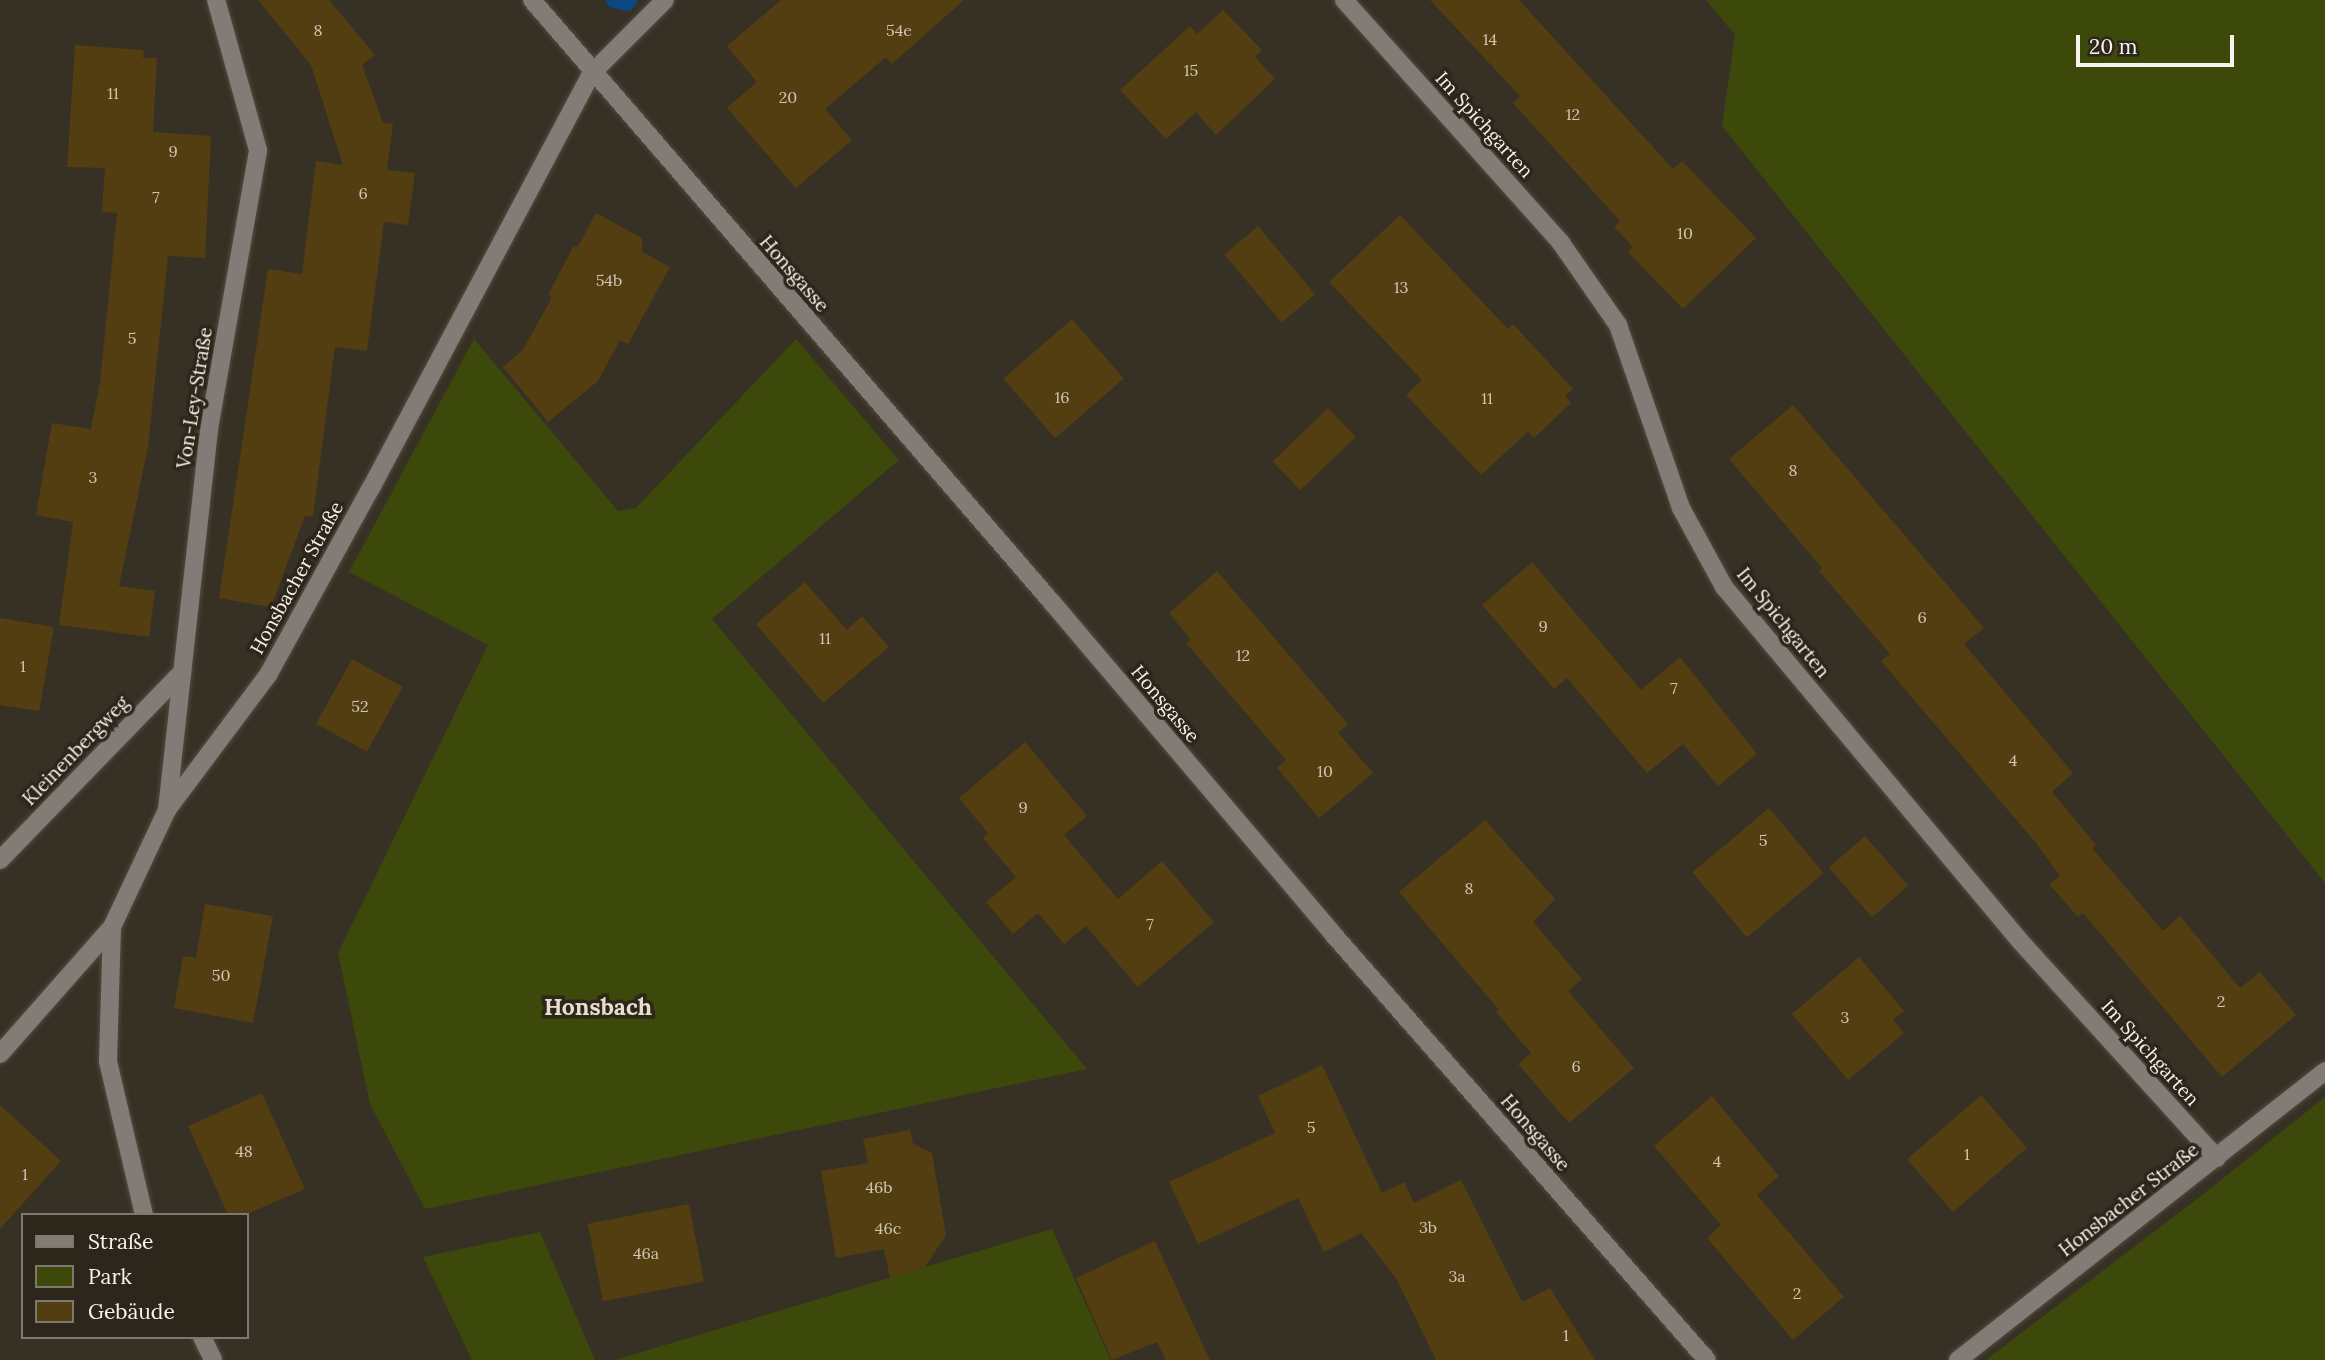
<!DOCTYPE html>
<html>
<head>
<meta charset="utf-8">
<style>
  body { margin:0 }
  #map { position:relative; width:2325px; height:1360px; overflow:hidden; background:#373024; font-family:Lora,serif }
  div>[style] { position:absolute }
  .green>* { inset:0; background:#3c490a }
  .stream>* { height:16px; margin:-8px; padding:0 8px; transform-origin:8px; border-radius:8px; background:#0d4781 }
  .building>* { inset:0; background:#533e11; transform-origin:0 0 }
  .roads { filter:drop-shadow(0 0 2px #524b40) drop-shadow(0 0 2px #524b40) }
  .minor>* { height:18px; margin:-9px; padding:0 9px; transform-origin:9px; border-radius:9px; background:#827c77 }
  span { translate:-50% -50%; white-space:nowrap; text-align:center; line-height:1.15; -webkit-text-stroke:7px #2d261a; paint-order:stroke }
  .number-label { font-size:16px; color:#cfc6b4 }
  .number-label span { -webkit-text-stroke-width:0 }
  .street-label { font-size:19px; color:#f8f3eb }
  .quarter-label { font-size:23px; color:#e7dece; font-weight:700 }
  .legend { position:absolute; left:21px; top:1213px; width:228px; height:126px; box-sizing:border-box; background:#2d261a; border:2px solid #7e786e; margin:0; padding:9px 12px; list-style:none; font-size:21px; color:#f8f3eb }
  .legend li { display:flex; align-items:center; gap:14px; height:35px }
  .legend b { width:35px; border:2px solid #7e786e }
  .scale { position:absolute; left:2076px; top:35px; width:158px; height:32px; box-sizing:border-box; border:4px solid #f8f3eb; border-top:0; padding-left:9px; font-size:21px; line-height:24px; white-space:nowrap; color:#f8f3eb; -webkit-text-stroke:5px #2d261a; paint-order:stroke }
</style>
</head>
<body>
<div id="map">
  <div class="green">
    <div style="clip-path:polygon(1706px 0,2325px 0,2325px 883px,1722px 126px,1735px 35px)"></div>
    <div style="clip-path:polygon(474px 339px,618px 511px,636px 508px,796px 339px,899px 460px,712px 619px,1087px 1069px,425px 1209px,370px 1104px,338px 953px,488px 645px,349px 572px)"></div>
    <div style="clip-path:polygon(2325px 1097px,2325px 1360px,1986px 1360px,2206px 1192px)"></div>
    <div style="clip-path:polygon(1052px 1229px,1111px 1360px,615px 1360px)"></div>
    <div style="clip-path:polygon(540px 1232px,595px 1360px,472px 1360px,423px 1257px)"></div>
  </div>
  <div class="stream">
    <div style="left:614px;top:0;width:13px;rotate:13deg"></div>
    <div style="left:627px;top:3px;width:4px;rotate:-56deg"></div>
  </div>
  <div class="building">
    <div style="clip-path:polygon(258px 0,329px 0,375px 55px,362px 65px,383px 123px,393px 124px,387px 170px,415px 173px,408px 225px,384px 222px,367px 351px,335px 347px,313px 516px,305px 516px,271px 607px,219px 598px,268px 269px,302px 274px,316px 161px,343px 165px,311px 65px)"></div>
    <div style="clip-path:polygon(781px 0,964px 0,892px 64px,886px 57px,825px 109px,852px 140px,796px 188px,727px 108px,757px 82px,727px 46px)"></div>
    <div style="clip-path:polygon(1430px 0,1519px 0,1673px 169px,1682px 161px,1756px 238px,1683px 309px,1628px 252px,1633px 247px,1614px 227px,1620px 221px,1513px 103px,1520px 96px)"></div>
    <div style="clip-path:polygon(1223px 10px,1262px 50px,1255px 57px,1275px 79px,1216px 135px,1196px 112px,1166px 139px,1120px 90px,1190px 26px,1197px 34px)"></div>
    <div style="clip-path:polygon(75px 45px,144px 50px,143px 58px,157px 58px,153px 132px,211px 136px,205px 258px,168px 256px,148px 447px,119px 586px,155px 591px,149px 637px,59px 625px,73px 522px,36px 515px,52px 423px,91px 429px,100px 382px,117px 213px,102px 212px,105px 168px,67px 167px)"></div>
    <div style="clip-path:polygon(596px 213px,642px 238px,642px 252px,670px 267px,628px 344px,620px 340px,598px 381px,548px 422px,503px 367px,523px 350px,551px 299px,549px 293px,573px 247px,578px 246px)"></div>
    <div style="clip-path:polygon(1400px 215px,1508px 329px,1513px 324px,1573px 389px,1565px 396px,1571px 403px,1534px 438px,1528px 432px,1481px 475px,1406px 395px,1422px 380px,1329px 282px)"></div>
    <div style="left:1258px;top:226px;width:89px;height:44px;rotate:50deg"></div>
    <div style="left:1072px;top:319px;width:79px;height:91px;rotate:49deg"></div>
    <div style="clip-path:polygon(1793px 405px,1984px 628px,1964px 644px,2073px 773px,2052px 792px,2096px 845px,2092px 848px,2163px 931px,2180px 916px,2240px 988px,2260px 972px,2296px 1015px,2222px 1077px,2083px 913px,2078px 917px,2049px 884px,2060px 876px,2036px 843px,1881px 661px,1890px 654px,1819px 571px,1822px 568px,1729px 459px)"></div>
    <div style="left:1328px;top:408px;width:40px;height:77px;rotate:46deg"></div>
    <div style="clip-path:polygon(1532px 562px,1641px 690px,1680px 657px,1757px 754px,1718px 786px,1683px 744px,1647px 773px,1567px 678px,1554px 689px,1482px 605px)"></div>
    <div style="clip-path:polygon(1217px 571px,1348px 724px,1338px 733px,1373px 773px,1319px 818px,1277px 768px,1286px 760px,1186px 643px,1191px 640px,1169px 613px)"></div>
    <div style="clip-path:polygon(805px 582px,847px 630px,862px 616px,889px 647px,823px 703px,756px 624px)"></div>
    <div style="clip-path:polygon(0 618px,54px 627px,39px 711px,0 705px)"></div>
    <div style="left:352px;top:659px;width:58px;height:74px;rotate:29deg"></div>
    <div style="clip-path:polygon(1025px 742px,1087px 816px,1064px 835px,1118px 899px,1162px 861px,1214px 922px,1138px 987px,1086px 926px,1064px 944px,1038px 913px,1013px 934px,986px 902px,1016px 877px,983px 838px,988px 833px,959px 798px)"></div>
    <div style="left:1769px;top:808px;width:85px;height:100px;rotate:50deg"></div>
    <div style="clip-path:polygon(1485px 820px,1555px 899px,1533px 922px,1582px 979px,1568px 991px,1634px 1068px,1569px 1123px,1518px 1064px,1531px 1053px,1496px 1012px,1499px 1010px,1399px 892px)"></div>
    <div style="left:1865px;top:836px;width:66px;height:48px;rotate:49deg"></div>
    <div style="clip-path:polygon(205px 904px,273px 916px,253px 1023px,174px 1008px,183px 956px,196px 958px)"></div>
    <div style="clip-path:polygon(1859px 957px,1904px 1011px,1893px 1020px,1904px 1033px,1848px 1080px,1792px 1014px)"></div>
    <div style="clip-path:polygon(1322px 1065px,1382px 1193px,1404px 1182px,1414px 1203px,1461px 1180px,1522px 1302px,1550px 1288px,1595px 1360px,1436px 1360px,1396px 1278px,1361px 1233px,1324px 1252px,1298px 1198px,1198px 1244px,1169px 1182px,1275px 1133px,1258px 1096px)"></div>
    <div style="clip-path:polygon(262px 1093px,305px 1189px,245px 1215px,228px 1215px,188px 1126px)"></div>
    <div style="left:1981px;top:1095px;width:70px;height:98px;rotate:49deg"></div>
    <div style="clip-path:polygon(1712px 1096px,1779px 1176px,1757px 1195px,1844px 1297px,1793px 1340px,1707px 1238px,1721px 1225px,1654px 1146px)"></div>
    <div style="clip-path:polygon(0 1105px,61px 1161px,0 1229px)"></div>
    <div style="clip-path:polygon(910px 1130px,913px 1144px,932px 1153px,946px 1235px,925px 1267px,890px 1278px,884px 1249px,836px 1258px,821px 1171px,868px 1163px,863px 1139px)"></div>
    <div style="left:689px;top:1204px;width:79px;height:103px;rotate:79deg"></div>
    <div style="clip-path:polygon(1155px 1241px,1193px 1324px,1210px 1360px,1166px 1360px,1157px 1342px,1112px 1360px,1076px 1278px)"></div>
  </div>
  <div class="roads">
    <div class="minor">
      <div style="left:532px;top:0;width:800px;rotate:49.2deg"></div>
      <div style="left:1055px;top:606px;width:429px;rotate:49.7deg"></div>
      <div style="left:1332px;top:933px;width:568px;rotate:48.71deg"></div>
      <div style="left:1344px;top:0;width:326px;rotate:48.2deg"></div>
      <div style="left:1561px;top:243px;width:100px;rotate:55.2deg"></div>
      <div style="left:1618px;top:325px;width:194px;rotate:71deg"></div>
      <div style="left:1681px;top:508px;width:90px;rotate:61.4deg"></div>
      <div style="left:1724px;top:587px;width:461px;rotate:50.1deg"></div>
      <div style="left:2020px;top:941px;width:293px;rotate:47.8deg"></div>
      <div style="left:167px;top:810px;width:383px;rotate:-83.7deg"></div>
      <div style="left:209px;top:429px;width:283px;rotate:-80deg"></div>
      <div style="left:258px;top:150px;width:156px;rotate:-105.6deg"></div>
      <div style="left:0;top:860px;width:262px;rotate:-45.9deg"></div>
      <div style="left:0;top:1054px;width:169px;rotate:-48.6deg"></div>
      <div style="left:144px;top:1215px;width:158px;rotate:-103.2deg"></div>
      <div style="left:108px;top:1061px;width:134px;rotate:-88.3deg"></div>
      <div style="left:112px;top:927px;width:129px;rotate:-64.8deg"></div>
      <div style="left:167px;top:810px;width:169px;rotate:-53.2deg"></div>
      <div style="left:268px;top:675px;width:213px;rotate:-61.2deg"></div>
      <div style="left:371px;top:488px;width:470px;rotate:-62deg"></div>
      <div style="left:592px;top:73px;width:103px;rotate:-45deg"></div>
      <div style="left:202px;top:1337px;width:25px;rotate:64deg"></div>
      <div style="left:1958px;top:1360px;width:467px;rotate:-38.2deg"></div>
    </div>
  </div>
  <div class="number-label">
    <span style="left:318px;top:30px">8</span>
    <span style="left:899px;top:30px">54e</span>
    <span style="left:1490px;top:39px">14</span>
    <span style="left:1191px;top:70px">15</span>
    <span style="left:113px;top:93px">11</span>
    <span style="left:788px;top:97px">20</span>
    <span style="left:1573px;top:114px">12</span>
    <span style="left:173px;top:151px">9</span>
    <span style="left:363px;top:193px">6</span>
    <span style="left:156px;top:197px">7</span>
    <span style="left:1685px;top:233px">10</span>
    <span style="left:609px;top:280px">54b</span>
    <span style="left:1401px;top:287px">13</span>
    <span style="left:132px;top:338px">5</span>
    <span style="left:1062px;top:397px">16</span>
    <span style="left:1487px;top:398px">11</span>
    <span style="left:1793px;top:470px">8</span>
    <span style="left:93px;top:477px">3</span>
    <span style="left:1922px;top:617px">6</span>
    <span style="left:1543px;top:626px">9</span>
    <span style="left:825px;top:638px">11</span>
    <span style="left:1243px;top:655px">12</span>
    <span style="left:23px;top:666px">1</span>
    <span style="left:1674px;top:688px">7</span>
    <span style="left:360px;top:706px">52</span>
    <span style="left:2013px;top:760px">4</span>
    <span style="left:1325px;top:771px">10</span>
    <span style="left:1023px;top:807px">9</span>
    <span style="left:1763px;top:840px">5</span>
    <span style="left:1469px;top:888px">8</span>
    <span style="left:1150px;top:924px">7</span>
    <span style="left:221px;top:975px">50</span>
    <span style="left:2221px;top:1001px">2</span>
    <span style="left:1845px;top:1017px">3</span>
    <span style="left:1576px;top:1066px">6</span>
    <span style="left:1311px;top:1127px">5</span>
    <span style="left:244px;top:1151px">48</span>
    <span style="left:1967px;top:1154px">1</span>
    <span style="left:1717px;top:1161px">4</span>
    <span style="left:25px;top:1174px">1</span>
    <span style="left:879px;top:1187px">46b</span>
    <span style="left:1428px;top:1227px">3b</span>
    <span style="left:888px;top:1228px">46c</span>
    <span style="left:646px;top:1253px">46a</span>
    <span style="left:1457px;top:1276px">3a</span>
    <span style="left:1797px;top:1293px">2</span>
    <span style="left:1566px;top:1335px">1</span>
  </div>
  <div class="street-label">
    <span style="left:1484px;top:125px;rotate:48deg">Im Spichgarten</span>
    <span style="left:794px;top:274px;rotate:49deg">Honsgasse</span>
    <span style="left:195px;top:398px;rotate:-81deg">Von-Ley-Straße</span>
    <span style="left:297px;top:578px;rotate:-61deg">Honsbacher Straße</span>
    <span style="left:1783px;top:623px;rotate:51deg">Im Spichgarten</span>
    <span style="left:1165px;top:704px;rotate:50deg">Honsgasse</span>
    <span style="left:76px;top:751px;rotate:-46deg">Kleinenbergweg</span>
    <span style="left:2150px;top:1053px;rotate:48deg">Im Spichgarten</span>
    <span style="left:1535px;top:1133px;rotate:49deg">Honsgasse</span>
    <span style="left:2129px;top:1200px;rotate:-38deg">Honsbacher Straße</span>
  </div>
  <div class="quarter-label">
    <span style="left:598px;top:1007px">Honsbach</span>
  </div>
  <ul class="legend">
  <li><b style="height:9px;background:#827c77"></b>Straße</li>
  <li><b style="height:19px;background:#3c490a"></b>Park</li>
  <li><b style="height:19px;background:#533e11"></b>Gebäude</li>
  </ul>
  <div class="scale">20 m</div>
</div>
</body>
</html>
